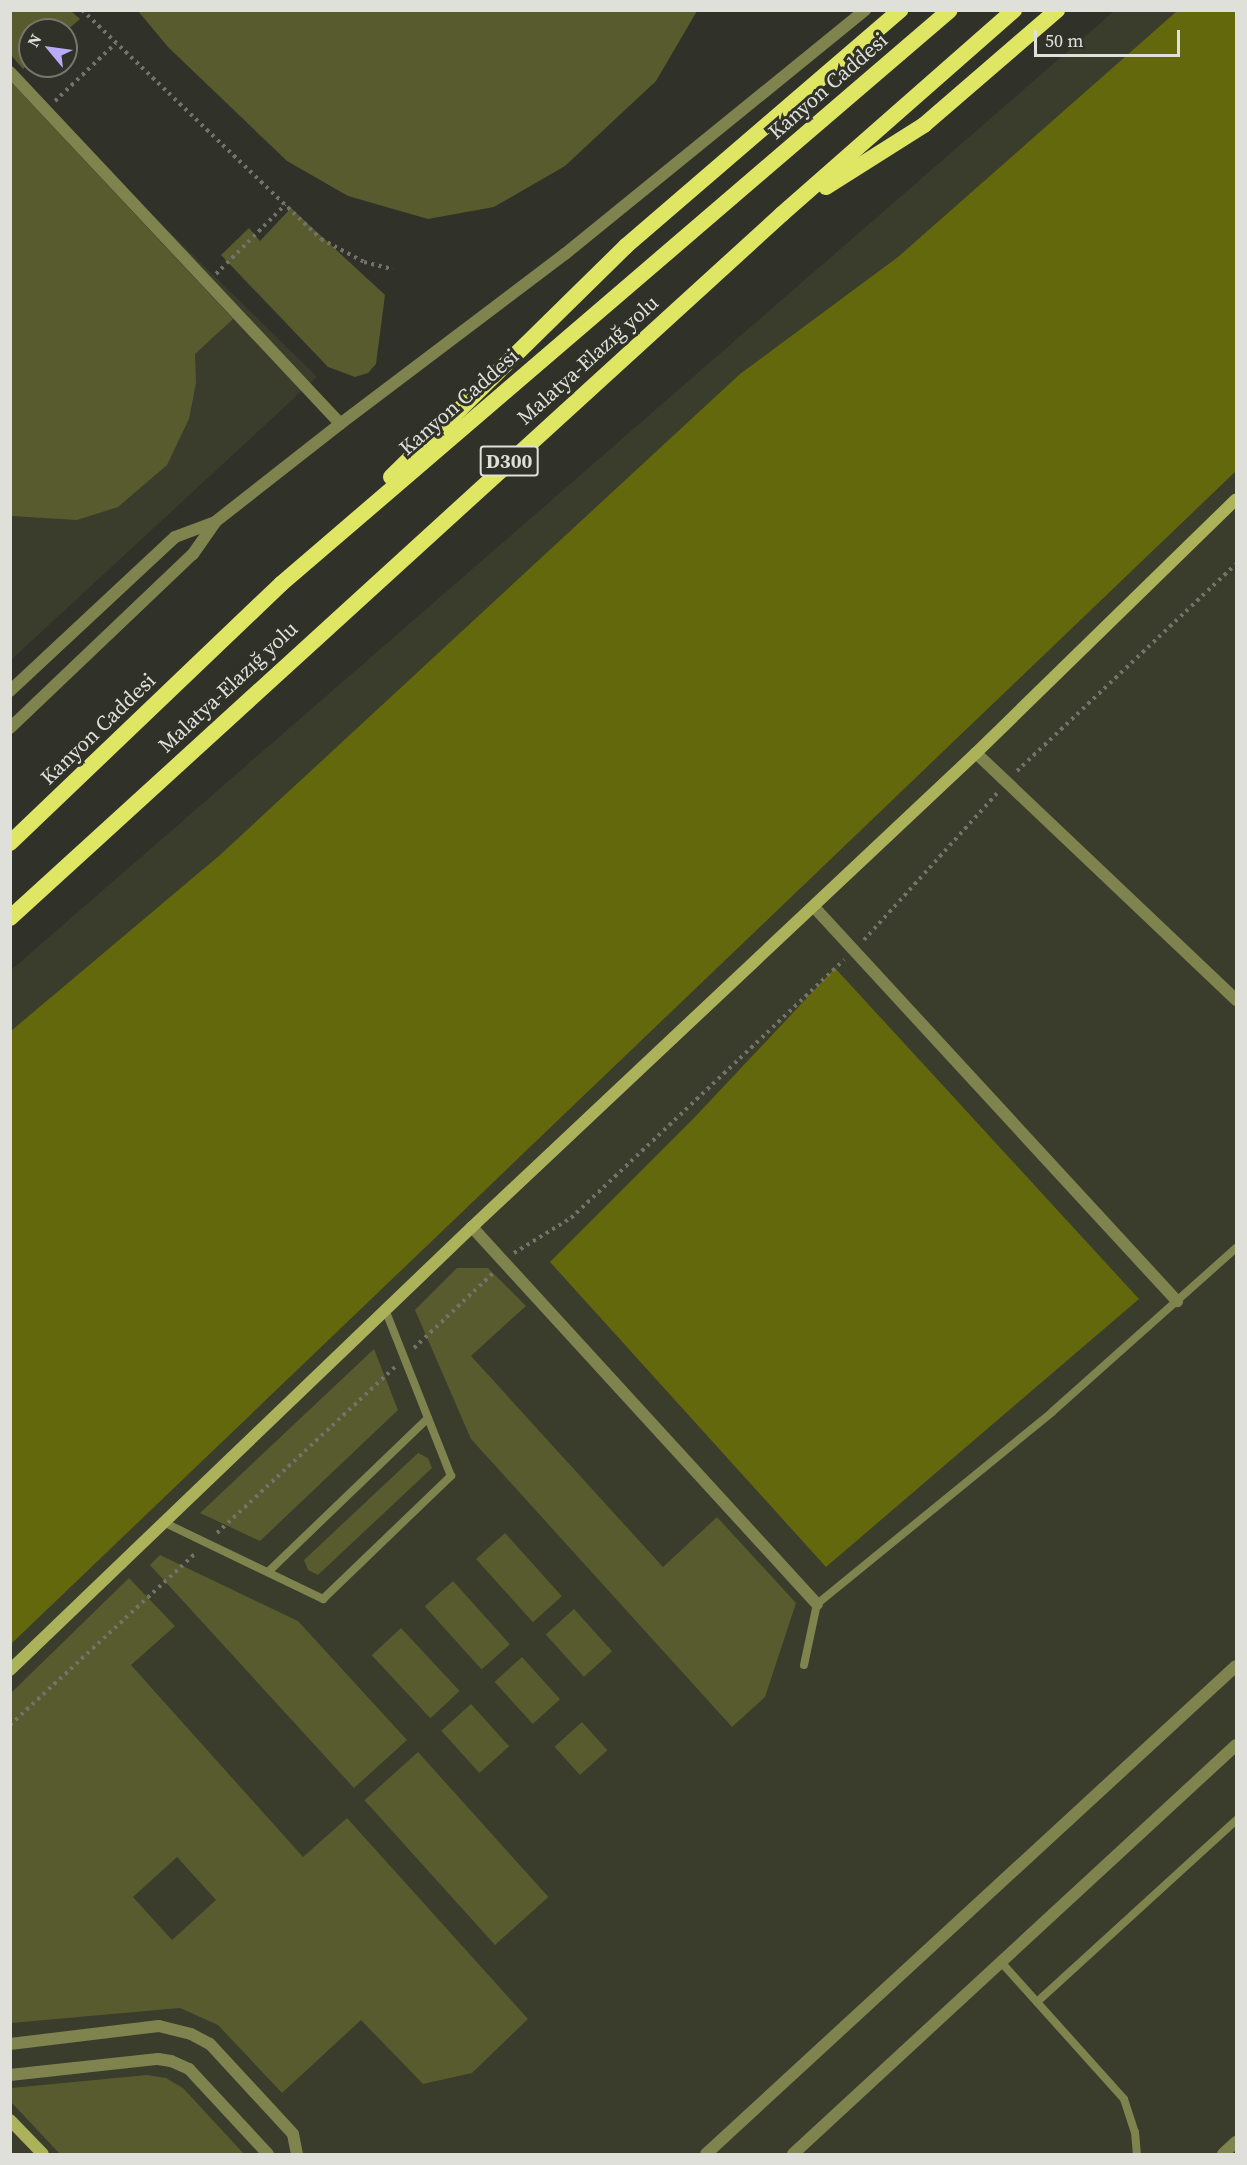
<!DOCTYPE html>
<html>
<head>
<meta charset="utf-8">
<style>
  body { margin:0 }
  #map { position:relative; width:1247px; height:2165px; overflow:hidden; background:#303128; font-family:"Source Serif 4",serif }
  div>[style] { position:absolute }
  .built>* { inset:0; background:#3a3c2c }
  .green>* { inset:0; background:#585b2d; transform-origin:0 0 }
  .forest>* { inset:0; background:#64680c }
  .path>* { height:4px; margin-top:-2px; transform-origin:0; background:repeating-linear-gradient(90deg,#72736b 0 3px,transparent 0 7.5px) }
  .service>* { height:8px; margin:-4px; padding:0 4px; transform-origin:4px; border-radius:4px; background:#7f834e }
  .pedestrian>* { height:12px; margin:-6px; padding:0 6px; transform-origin:6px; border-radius:6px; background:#7f834e }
  .minor>* { height:12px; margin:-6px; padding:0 6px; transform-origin:6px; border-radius:6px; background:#7f834e }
  .tertiary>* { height:12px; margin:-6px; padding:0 6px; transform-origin:6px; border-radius:6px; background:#7f834e }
  .secondary>* { height:12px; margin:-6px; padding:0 6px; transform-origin:6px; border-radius:6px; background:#acb25a }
  .trunk>* { height:16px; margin:-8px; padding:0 8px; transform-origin:8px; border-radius:8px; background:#dee664 }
  span { translate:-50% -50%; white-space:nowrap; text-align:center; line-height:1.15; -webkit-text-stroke:6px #303128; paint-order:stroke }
  .shield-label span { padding:2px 4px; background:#303128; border:2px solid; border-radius:4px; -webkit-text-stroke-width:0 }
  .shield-label { font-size:20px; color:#dfe0da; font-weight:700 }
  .street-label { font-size:21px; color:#dfe0da }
  .frame { position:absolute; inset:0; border:12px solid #dfe0da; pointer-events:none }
  .north { position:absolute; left:18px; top:18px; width:60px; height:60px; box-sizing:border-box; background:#303128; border:2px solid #76776f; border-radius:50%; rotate:299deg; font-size:16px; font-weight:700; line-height:24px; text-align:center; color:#dfe0da }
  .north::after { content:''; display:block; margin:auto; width:21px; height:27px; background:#b9abf7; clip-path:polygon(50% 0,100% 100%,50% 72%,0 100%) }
  .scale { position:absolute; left:1034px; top:30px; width:146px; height:27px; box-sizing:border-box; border:3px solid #dfe0da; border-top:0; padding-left:8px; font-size:18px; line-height:21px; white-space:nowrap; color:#dfe0da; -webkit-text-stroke:4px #303128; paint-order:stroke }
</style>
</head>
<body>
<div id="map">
  <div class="built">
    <div style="clip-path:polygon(1114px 11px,1236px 11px,1236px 2154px,11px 2154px,10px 971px)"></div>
    <div style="clip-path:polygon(11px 76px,317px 377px,11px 660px)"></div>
  </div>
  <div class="green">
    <div style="clip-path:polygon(10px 11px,71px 11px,80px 19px,66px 31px,30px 30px,30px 62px,23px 69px,11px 55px)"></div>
    <div style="clip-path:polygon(138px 11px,697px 11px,656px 81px,565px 166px,494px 207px,428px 219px,348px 196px,287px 161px,168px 47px)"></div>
    <div style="clip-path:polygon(10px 81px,233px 319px,195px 354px,196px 383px,189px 419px,167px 465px,118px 507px,77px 520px,11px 516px)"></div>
    <div style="clip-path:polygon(291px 208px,385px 295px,376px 364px,368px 373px,355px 377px,328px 367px,221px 255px,249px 228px,260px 241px)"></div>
    <div style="clip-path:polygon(457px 1268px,488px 1268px,526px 1306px,471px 1356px,663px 1567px,717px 1517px,796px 1603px,765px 1697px,732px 1727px,471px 1439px,415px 1310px)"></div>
    <div style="clip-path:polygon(374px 1349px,398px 1410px,260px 1541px,200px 1513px)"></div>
    <div style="clip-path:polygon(418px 1453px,428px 1458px,432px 1468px,318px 1575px,308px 1570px,304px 1560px)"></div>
    <div style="left:505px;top:1533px;width:85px;height:39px;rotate:48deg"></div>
    <div style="clip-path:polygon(160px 1555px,298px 1621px,407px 1740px,354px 1788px,150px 1565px)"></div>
    <div style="clip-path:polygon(evenodd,129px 1578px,175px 1626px,131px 1665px,303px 1857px,347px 1818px,528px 2019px,472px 2073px,423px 2084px,361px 2020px,282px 2093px,218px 2025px,180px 2008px,11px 2023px,11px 1693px,129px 1578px,177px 1857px,216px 1900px,172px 1940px,133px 1897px,177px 1857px)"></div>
    <div style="left:453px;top:1581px;width:85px;height:38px;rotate:48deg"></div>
    <div style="left:574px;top:1609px;width:57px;height:38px;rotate:48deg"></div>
    <div style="left:401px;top:1628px;width:86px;height:40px;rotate:47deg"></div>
    <div style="left:522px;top:1657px;width:57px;height:37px;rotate:48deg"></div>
    <div style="left:471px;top:1704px;width:57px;height:40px;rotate:48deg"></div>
    <div style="left:582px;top:1722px;width:38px;height:37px;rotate:48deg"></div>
    <div style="left:418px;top:1752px;width:195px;height:72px;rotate:48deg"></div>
    <div style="clip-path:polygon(147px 2075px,166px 2078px,183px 2088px,244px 2154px,60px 2154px,11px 2102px,11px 2088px)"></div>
  </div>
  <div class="forest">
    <div style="clip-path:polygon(1177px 11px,1236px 11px,1236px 471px,11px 1644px,11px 1031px,220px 855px,740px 374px,898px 257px)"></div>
    <div style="clip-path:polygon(835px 968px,1139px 1299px,826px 1567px,550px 1262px,694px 1118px)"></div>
  </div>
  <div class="path">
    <div style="left:82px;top:10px;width:331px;rotate:43.8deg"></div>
    <div style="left:321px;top:239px;width:49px;rotate:28.1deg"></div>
    <div style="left:364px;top:262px;width:30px;rotate:14deg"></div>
    <div style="left:55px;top:101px;width:84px;rotate:-43.6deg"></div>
    <div style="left:216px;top:274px;width:98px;rotate:-45deg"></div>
    <div style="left:1017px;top:771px;width:301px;rotate:-43.4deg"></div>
    <div style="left:864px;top:940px;width:200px;rotate:-47.8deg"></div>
    <div style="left:514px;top:1253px;width:67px;rotate:-31.6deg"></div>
    <div style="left:571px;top:1218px;width:376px;rotate:-43.4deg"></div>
    <div style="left:414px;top:1348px;width:109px;rotate:-43.5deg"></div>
    <div style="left:217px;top:1533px;width:245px;rotate:-43deg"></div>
    <div style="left:10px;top:1725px;width:253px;rotate:-42.8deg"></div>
  </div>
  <div class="service">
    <div style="left:163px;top:1522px;width:178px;rotate:25.7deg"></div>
    <div style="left:323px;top:1599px;width:178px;rotate:-43.9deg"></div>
    <div style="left:451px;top:1476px;width:180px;rotate:-111.6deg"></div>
    <div style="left:268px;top:1572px;width:222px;rotate:-43.9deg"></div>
    <div style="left:804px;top:1665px;width:62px;rotate:-78deg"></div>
    <div style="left:817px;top:1604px;width:303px;rotate:-39.2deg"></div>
    <div style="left:1052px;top:1412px;width:246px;rotate:-41.7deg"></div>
    <div style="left:1001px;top:1962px;width:184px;rotate:48.1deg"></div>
    <div style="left:1124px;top:2099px;width:35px;rotate:72deg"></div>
    <div style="left:1135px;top:2132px;width:22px;rotate:85deg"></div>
    <div style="left:1037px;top:2002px;width:270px;rotate:-42.4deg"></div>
  </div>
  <div class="pedestrian">
    <div style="left:706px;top:2154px;width:720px;rotate:-42.64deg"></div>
    <div style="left:793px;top:2154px;width:603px;rotate:-42.71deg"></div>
  </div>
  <div class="minor">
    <div style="left:340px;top:424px;width:282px;rotate:-37.1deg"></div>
    <div style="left:565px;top:254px;width:387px;rotate:-39.1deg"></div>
    <div style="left:976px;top:753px;width:359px;rotate:43.5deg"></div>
    <div style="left:814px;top:907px;width:536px;rotate:47.35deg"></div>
    <div style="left:472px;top:1227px;width:511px;rotate:47.54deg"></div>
    <div style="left:10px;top:2044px;width:150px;rotate:-6.9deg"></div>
    <div style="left:159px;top:2026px;width:33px;rotate:14deg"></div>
    <div style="left:191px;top:2034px;width:21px;rotate:28deg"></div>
    <div style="left:210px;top:2044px;width:122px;rotate:47.3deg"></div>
    <div style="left:293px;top:2134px;width:20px;rotate:79deg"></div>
    <div style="left:10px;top:2075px;width:149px;rotate:-6.2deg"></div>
    <div style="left:158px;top:2059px;width:13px;rotate:9deg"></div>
    <div style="left:171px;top:2061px;width:20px;rotate:24deg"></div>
    <div style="left:189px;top:2069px;width:116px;rotate:47.1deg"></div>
    <div style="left:1223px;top:2154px;width:18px;rotate:-43deg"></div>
  </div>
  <div class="tertiary">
    <div style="left:10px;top:72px;width:482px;rotate:46.8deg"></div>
    <div style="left:340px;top:424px;width:159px;rotate:141.9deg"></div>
    <div style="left:215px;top:522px;width:43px;rotate:159.4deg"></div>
    <div style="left:175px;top:537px;width:226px;rotate:137deg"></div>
    <div style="left:10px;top:728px;width:253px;rotate:-43.6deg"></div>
    <div style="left:193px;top:554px;width:39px;rotate:-55deg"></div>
  </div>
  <div class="secondary">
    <div style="left:10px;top:1670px;width:640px;rotate:-43.8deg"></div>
    <div style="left:472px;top:1227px;width:692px;rotate:-43.24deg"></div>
    <div style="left:976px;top:753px;width:363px;rotate:-44.3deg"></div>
    <div style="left:10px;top:2120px;width:47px;rotate:45.9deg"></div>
  </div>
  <div class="trunk">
    <div style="left:826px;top:187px;width:116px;rotate:-32.3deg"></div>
    <div style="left:924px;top:125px;width:176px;rotate:-40.8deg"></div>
    <div style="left:391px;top:477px;width:330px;rotate:-44.5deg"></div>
    <div style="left:626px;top:246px;width:362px;rotate:-40.7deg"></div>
    <div style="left:10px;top:843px;width:375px;rotate:-43.7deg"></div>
    <div style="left:281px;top:584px;width:881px;rotate:-40.63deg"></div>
    <div style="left:10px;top:918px;width:1045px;rotate:-42.36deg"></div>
    <div style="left:782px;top:214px;width:309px;rotate:-41.3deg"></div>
  </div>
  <div class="shield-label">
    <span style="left:509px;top:461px">D300</span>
  </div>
  <div class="street-label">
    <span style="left:828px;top:86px;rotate:-41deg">Kanyon Caddesi</span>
    <span style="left:588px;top:360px;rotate:-42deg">Malatya-Elazığ yolu</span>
    <span style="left:459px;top:402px;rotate:-41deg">Kanyon Caddesi</span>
    <span style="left:228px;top:687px;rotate:-43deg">Malatya-Elazığ yolu</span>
    <span style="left:98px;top:729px;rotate:-44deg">Kanyon Caddesi</span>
  </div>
  <div class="frame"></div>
  <div class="north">N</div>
  <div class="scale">50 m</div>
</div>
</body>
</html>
